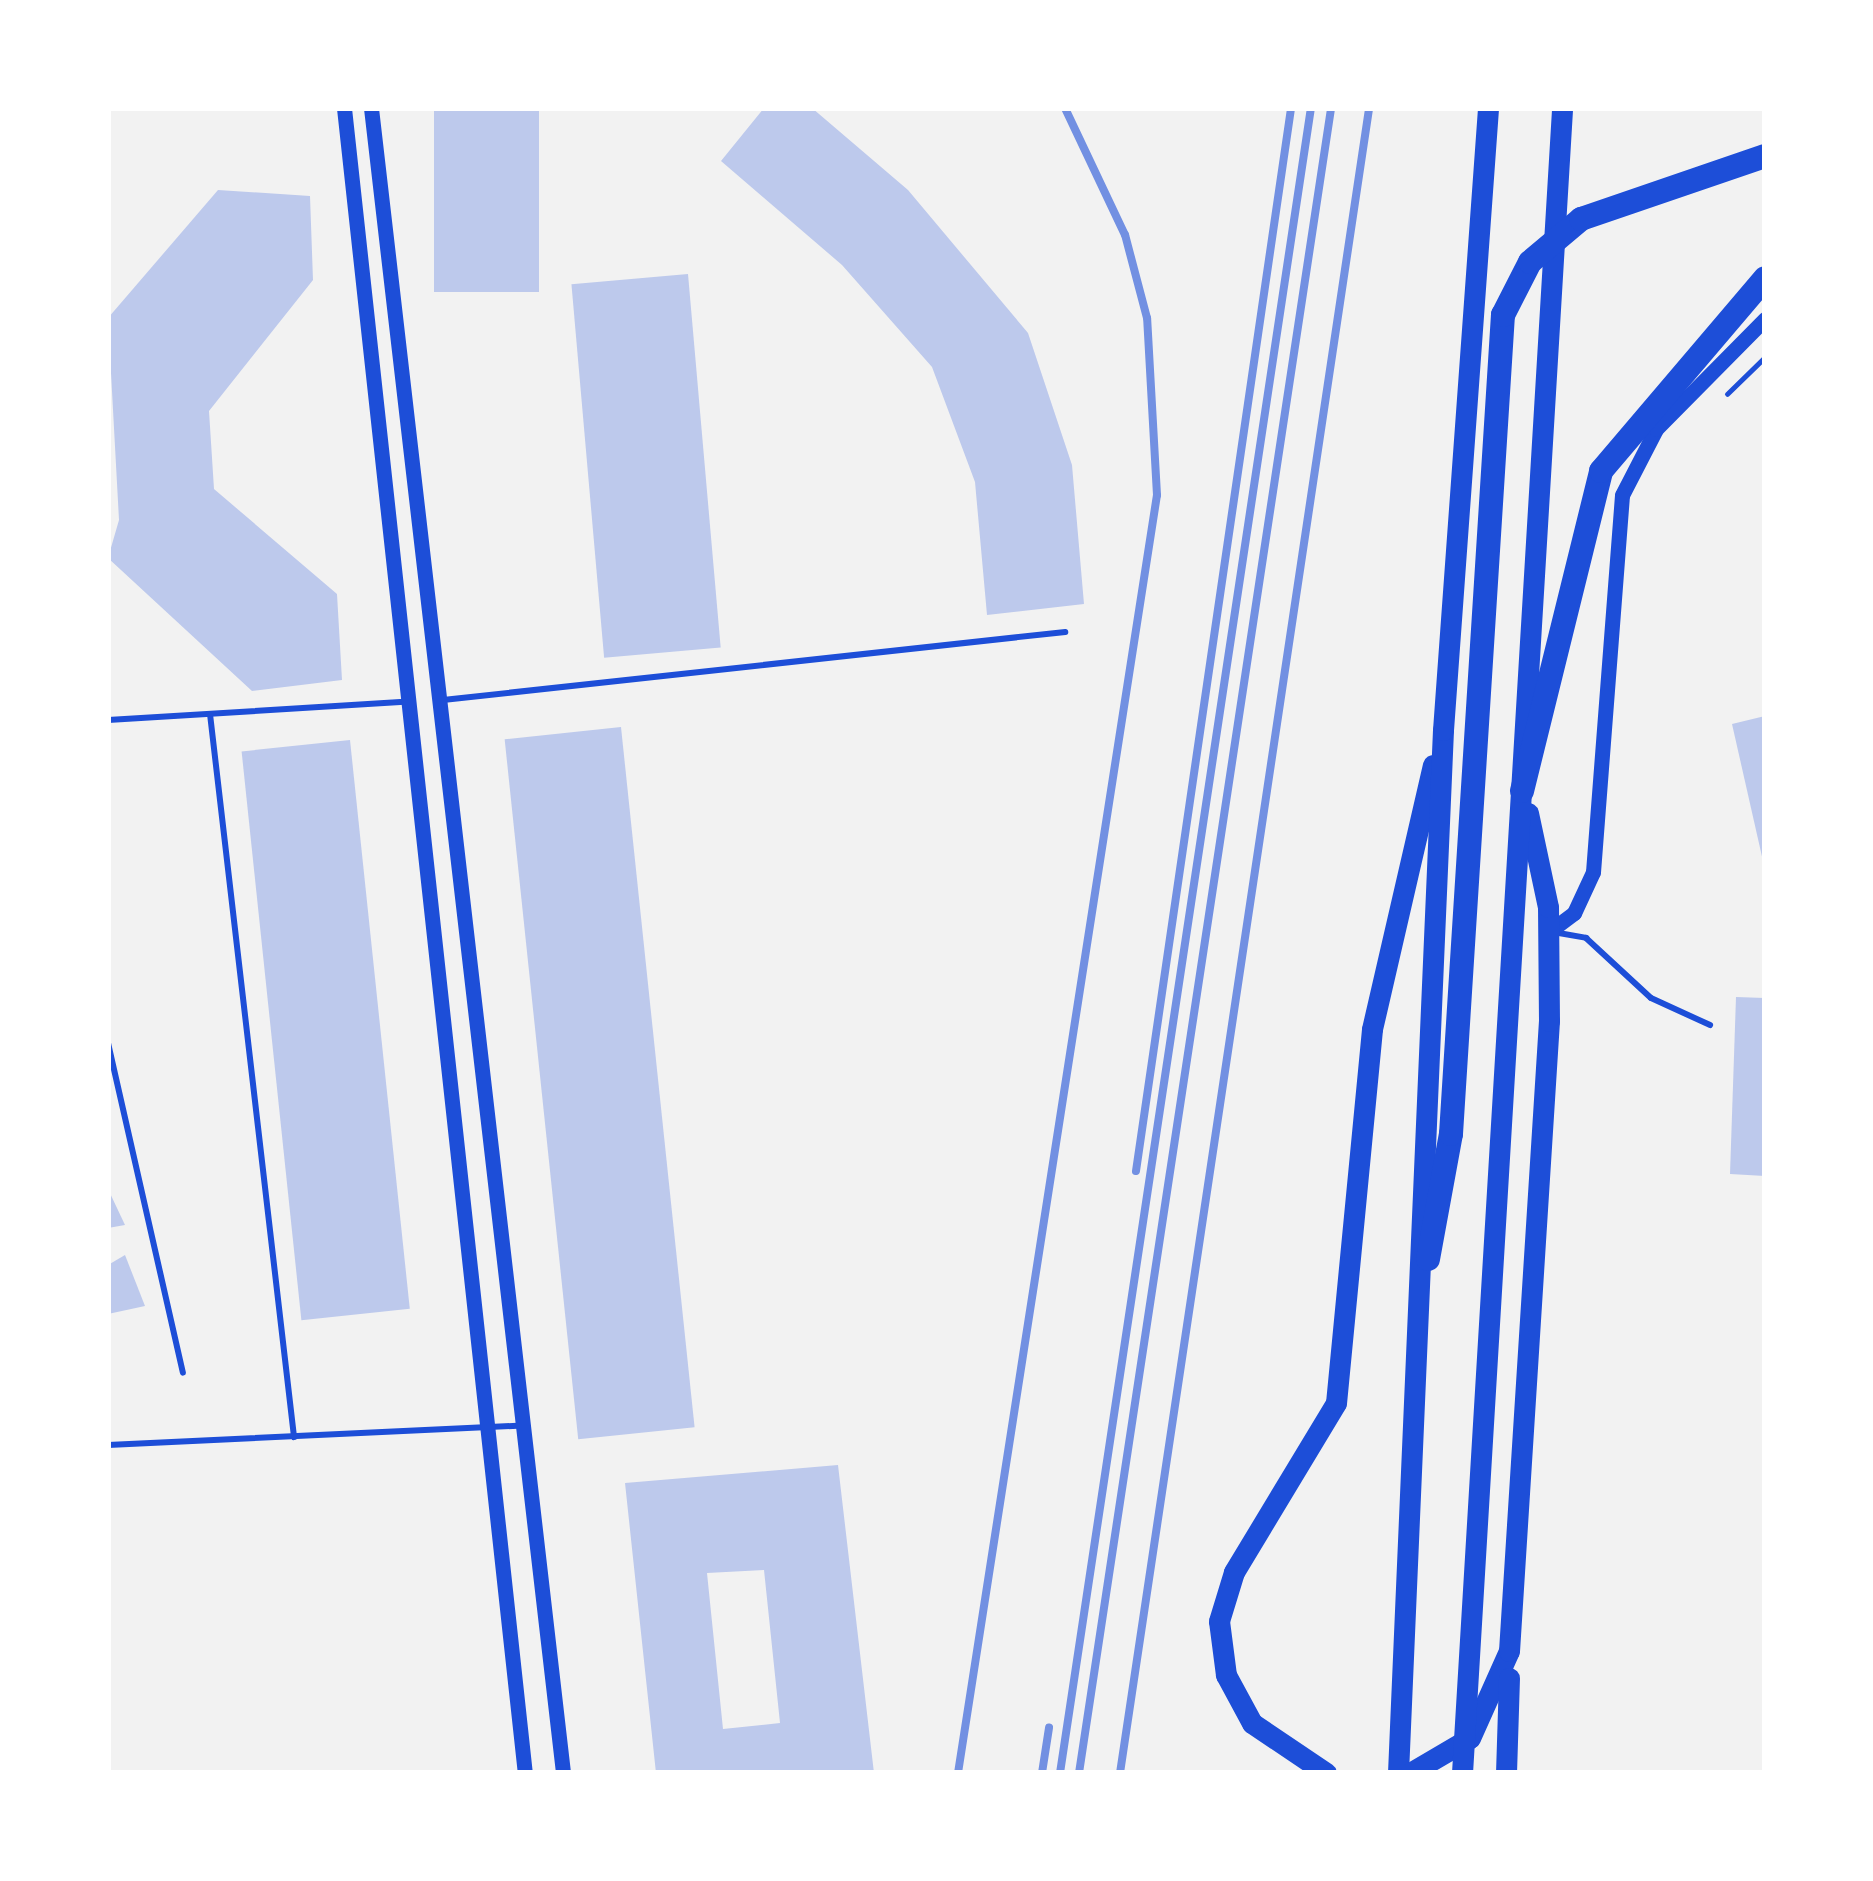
<!DOCTYPE html>
<html>
<head>
<meta charset="utf-8">
<style>
  body { margin:0 }
  #map { position:relative; width:1873px; height:1881px; overflow:hidden; background:#f2f2f2; font-family:"Titillium Web",sans-serif }
  div>[style] { position:absolute }
  .building>* { inset:0; background:#bdc9ec; transform-origin:0 0 }
  .path>* { height:4.5px; margin:-2.25px; padding:0 2.25px; transform-origin:2.25px; border-radius:2.25px; background:#1d4ed8 }
  .service>* { height:6px; margin:-3px; padding:0 3px; transform-origin:3px; border-radius:3px; background:#1d4ed8 }
  .tertiary>* { height:15px; margin:-7.5px; padding:0 7.5px; transform-origin:7.5px; border-radius:7.5px; background:#1d4ed8 }
  .trunk>* { height:21px; margin:-10.5px; padding:0 10.5px; transform-origin:10.5px; border-radius:10.5px; background:#1d4ed8 }
  .motorway>* { height:24px; margin:-12px; padding:0 12px; transform-origin:12px; border-radius:12px; background:#1d4ed8 }
  .rail>* { height:8px; margin:-4px; padding:0 4px; transform-origin:4px; border-radius:4px; background:#7290e2 }
  span { translate:-50% -50%; white-space:nowrap; text-align:center; line-height:1.15; -webkit-text-stroke:9px #fff; paint-order:stroke }
  .frame { position:absolute; inset:0; border:111px solid #fff; pointer-events:none }
</style>
</head>
<body>
<div id="map">
  <div class="building">
    <div style="left:434px;top:108px;width:105px;height:184px"></div>
    <div style="clip-path:polygon(764px 108px,812px 108px,908px 190px,1028px 333px,1072px 465px,1084px 604px,987px 615px,975px 482px,932px 367px,842px 265px,721px 161px)"></div>
    <div style="clip-path:polygon(218px 190px,310px 196px,313px 280px,209px 411px,214px 489px,337px 594px,342px 680px,252px 691px,108px 558px,119px 520px,108px 318px)"></div>
    <div style="left:688px;top:274px;width:375px;height:117px;rotate:85deg"></div>
    <div style="clip-path:polygon(1765px 716px,1765px 861px,1763px 861px,1732px 724px)"></div>
    <div style="left:621px;top:727px;width:704px;height:117px;rotate:84deg"></div>
    <div style="left:350px;top:740px;width:572px;height:109px;rotate:84deg"></div>
    <div style="clip-path:polygon(1736px 997px,1765px 998px,1765px 1176px,1730px 1174px)"></div>
    <div style="clip-path:polygon(108px 1189px,125px 1225px,108px 1228px)"></div>
    <div style="clip-path:polygon(125px 1255px,145px 1306px,108px 1314px,108px 1265px)"></div>
    <div style="clip-path:polygon(evenodd,838px 1465px,874px 1773px,656px 1773px,625px 1483px,838px 1465px,764px 1570px,780px 1723px,723px 1729px,707px 1573px,764px 1570px)"></div>
  </div>
  <div class="path">
    <div style="left:1727px;top:394px;width:53px;rotate:-44.2deg"></div>
  </div>
  <div class="service">
    <div style="left:443px;top:700px;width:626px;rotate:-6.24deg"></div>
    <div style="left:210px;top:714px;width:728px;rotate:83.37deg"></div>
    <div style="left:108px;top:720px;width:297px;rotate:-3.5deg"></div>
    <div style="left:1553px;top:932px;width:34px;rotate:10deg"></div>
    <div style="left:1586px;top:938px;width:88px;rotate:42.7deg"></div>
    <div style="left:1651px;top:998px;width:65px;rotate:24.6deg"></div>
    <div style="left:108px;top:1043px;width:338px;rotate:77.2deg"></div>
    <div style="left:108px;top:1445px;width:410px;rotate:-2.7deg"></div>
  </div>
  <div class="tertiary">
    <div style="left:344px;top:108px;width:1675px;rotate:83.8deg"></div>
    <div style="left:371px;top:108px;width:1676px;rotate:83.42deg"></div>
    <div style="left:1550px;top:931px;width:30px;rotate:-37deg"></div>
    <div style="left:1574px;top:913px;width:45px;rotate:-65.1deg"></div>
    <div style="left:1593px;top:872px;width:378px;rotate:-85.6deg"></div>
    <div style="left:1622px;top:495px;width:74px;rotate:-62.7deg"></div>
    <div style="left:1656px;top:429px;width:155px;rotate:-45.3deg"></div>
  </div>
  <div class="trunk">
    <div style="left:1326px;top:1773px;width:89px;rotate:-146deg"></div>
    <div style="left:1252px;top:1723px;width:55px;rotate:-118.4deg"></div>
    <div style="left:1226px;top:1675px;width:54px;rotate:-97.4deg"></div>
    <div style="left:1219px;top:1621px;width:51px;rotate:-73deg"></div>
    <div style="left:1234px;top:1572px;width:197px;rotate:-58.9deg"></div>
    <div style="left:1336px;top:1403px;width:376px;rotate:-84.5deg"></div>
    <div style="left:1372px;top:1029px;width:271px;rotate:-77deg"></div>
    <div style="left:1398px;top:1773px;width:1044px;rotate:-87.53deg"></div>
    <div style="left:1443px;top:730px;width:624px;rotate:-85.86deg"></div>
    <div style="left:1410px;top:1773px;width:69px;rotate:-30.3deg"></div>
    <div style="left:1470px;top:1738px;width:95px;rotate:-65.9deg"></div>
    <div style="left:1509px;top:1651px;width:631px;rotate:-86.37deg"></div>
    <div style="left:1549px;top:1021px;width:114px;rotate:-90.5deg"></div>
    <div style="left:1548px;top:907px;width:96px;rotate:-102deg"></div>
    <div style="left:1462px;top:1773px;width:1668px;rotate:-86.56deg"></div>
    <div style="left:1506px;top:1773px;width:95px;rotate:-88.2deg"></div>
  </div>
  <div class="motorway">
    <div style="left:1522px;top:791px;width:330px;rotate:-76.1deg"></div>
    <div style="left:1601px;top:471px;width:253px;rotate:-49.6deg"></div>
    <div style="left:1428px;top:1259px;width:127px;rotate:-79.6deg"></div>
    <div style="left:1451px;top:1134px;width:821px;rotate:-86.37deg"></div>
    <div style="left:1503px;top:315px;width:59px;rotate:-63deg"></div>
    <div style="left:1530px;top:262px;width:67px;rotate:-40.1deg"></div>
    <div style="left:1581px;top:219px;width:194px;rotate:-18.9deg"></div>
  </div>
  <div class="rail">
    <div style="left:1136px;top:1171px;width:1074px;rotate:-81.7deg"></div>
    <div style="left:958px;top:1773px;width:1293px;rotate:-81.15deg"></div>
    <div style="left:1157px;top:495px;width:177px;rotate:-93.2deg"></div>
    <div style="left:1147px;top:318px;width:86px;rotate:-104.8deg"></div>
    <div style="left:1125px;top:235px;width:140px;rotate:-115.3deg"></div>
    <div style="left:1042px;top:1773px;width:46px;rotate:-81.2deg"></div>
    <div style="left:1060px;top:1773px;width:1684px;rotate:-81.43deg"></div>
    <div style="left:1079px;top:1773px;width:1684px;rotate:-81.39deg"></div>
    <div style="left:1120px;top:1773px;width:1684px;rotate:-81.49deg"></div>
  </div>
  <div class="frame"></div>
</div>
</body>
</html>
